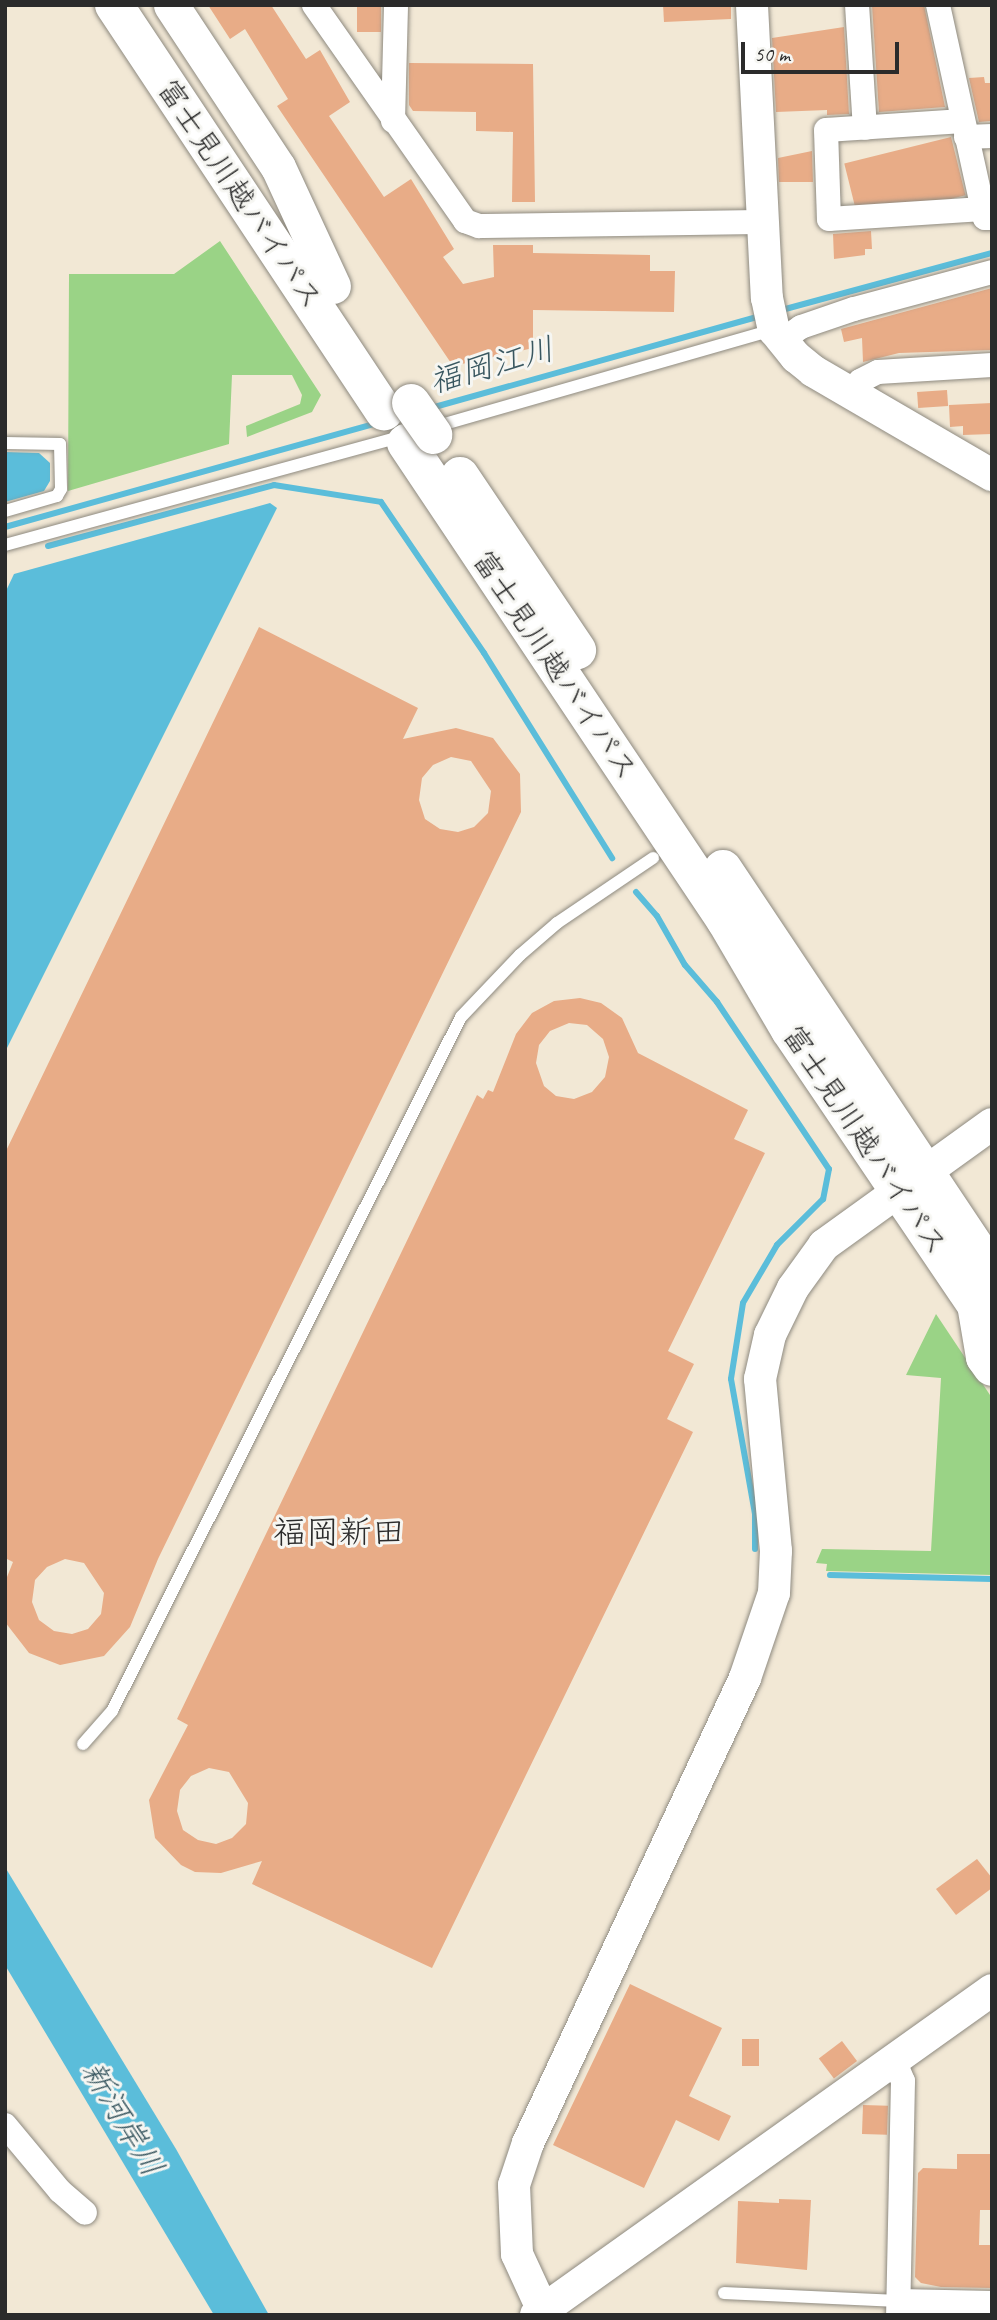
<!DOCTYPE html>
<html>
<head>
<meta charset="utf-8">
<style>
  body { margin:0 }
  #map { position:relative; width:997px; height:2320px; overflow:hidden; background:#f2e8d5; font-family:Caveat,"Klee One",sans-serif }
  div>[style] { position:absolute }
  .green>* { inset:0; background:#9ad386 }
  .water>* { inset:0; background:#5bbdda }
  .stream>* { height:6px; margin:-3px; padding:0 3px; transform-origin:3px; border-radius:3px; background:#5bbdda }
  .building>* { inset:0; background:#e8ac87; transform-origin:0 0 }
  .roads { filter:drop-shadow(0 0 2px #8e8a80) drop-shadow(0 0 2px #8e8a80) }
  .service>* { height:12px; margin:-6px; padding:0 6px; transform-origin:6px; border-radius:6px; background:#fff }
  .minor>* { height:24px; margin:-12px; padding:0 12px; transform-origin:12px; border-radius:12px; background:#fff }
  .tertiary>* { height:32px; margin:-16px; padding:0 16px; transform-origin:16px; border-radius:16px; background:#fff }
  .secondary>* { height:35px; margin:-17.5px; padding:0 17.5px; transform-origin:17.5px; border-radius:17.5px; background:#fff }
  .trunk>* { height:38px; margin:-19px; padding:0 19px; transform-origin:19px; border-radius:19px; background:#fff }
  .bridges { filter:drop-shadow(0 0 2px #8e8a80) drop-shadow(0 0 2px #8e8a80) }
  .trunk-bridge>* { height:38px; margin:-19px; padding:0 19px; transform-origin:19px; border-radius:19px; background:#fff }
  span { translate:-50% -50%; white-space:nowrap; text-align:center; line-height:1.15; -webkit-text-stroke:6px #f6f6f2; paint-order:stroke }
  .street-label { font-size:30px; color:#2b2b2b }
  .water-label { font-size:32px; color:#395760; font-style:italic }
  .quarter-label { font-size:33px; color:#2b2b2b }
  .frame { position:absolute; inset:0; border:7px solid #2b2b2b; pointer-events:none }
  .scale { position:absolute; left:741px; top:42px; width:158px; height:32px; box-sizing:border-box; border:4px solid #2b2b2b; border-top:0; padding-left:9px; font-size:21px; line-height:24px; white-space:nowrap; color:#2b2b2b; -webkit-text-stroke:5px #f6f6f2; paint-order:stroke }
</style>
</head>
<body>
<div id="map">
  <div class="green">
    <div style="clip-path:polygon(220px 241px,321px 395px,312px 412px,247px 437px,246px 426px,300px 404px,302px 395px,292px 375px,232px 375px,229px 444px,68px 491px,69px 274px,174px 274px)"></div>
    <div style="clip-path:polygon(936px 1314px,992px 1398px,992px 1575px,826px 1571px,827px 1564px,816px 1563px,822px 1549px,931px 1551px,941px 1378px,906px 1375px)"></div>
  </div>
  <div class="water">
    <div style="clip-path:polygon(5px 452px,39px 453px,50px 463px,50px 481px,44px 491px,5px 502px)"></div>
    <div style="clip-path:polygon(270px 503px,277px 508px,5px 1052px,5px 593px,14px 574px)"></div>
    <div style="clip-path:polygon(5px 1867px,176px 2149px,269px 2315px,214px 2315px,5px 1965px)"></div>
  </div>
  <div class="stream">
    <div style="left:778px;top:311px;width:222px;rotate:-15.2deg"></div>
    <div style="left:431px;top:408px;width:343px;rotate:-15.6deg"></div>
    <div style="left:5px;top:527px;width:389px;rotate:-15.6deg"></div>
    <div style="left:48px;top:546px;width:234px;rotate:-15.1deg"></div>
    <div style="left:274px;top:485px;width:108px;rotate:9deg"></div>
    <div style="left:381px;top:502px;width:183px;rotate:55.7deg"></div>
    <div style="left:484px;top:653px;width:242px;rotate:58deg"></div>
    <div style="left:636px;top:892px;width:32px;rotate:49deg"></div>
    <div style="left:657px;top:916px;width:56px;rotate:60.3deg"></div>
    <div style="left:685px;top:965px;width:49px;rotate:49.1deg"></div>
    <div style="left:717px;top:1002px;width:201px;rotate:56.2deg"></div>
    <div style="left:829px;top:1169px;width:31px;rotate:101deg"></div>
    <div style="left:823px;top:1199px;width:65px;rotate:135deg"></div>
    <div style="left:777px;top:1245px;width:67px;rotate:120.4deg"></div>
    <div style="left:743px;top:1303px;width:77px;rotate:99deg"></div>
    <div style="left:731px;top:1379px;width:137px;rotate:79.9deg"></div>
    <div style="left:755px;top:1514px;width:35px;rotate:90deg"></div>
    <div style="left:830px;top:1575px;width:162px;rotate:1.4deg"></div>
  </div>
  <div class="building">
    <div style="clip-path:polygon(208px 5px,271px 5px,306px 59px,320px 50px,350px 102px,329px 116px,384px 197px,411px 179px,454px 249px,443px 257px,463px 284px,494px 277px,493px 245px,533px 245px,533px 253px,650px 255px,650px 271px,675px 271px,674px 312px,533px 310px,533px 348px,453px 366px,277px 106px,288px 99px,245px 29px,230px 39px)"></div>
    <div style="left:357px;top:5px;width:24px;height:27px"></div>
    <div style="clip-path:polygon(663px 5px,731px 5px,731px 19px,664px 22px)"></div>
    <div style="clip-path:polygon(872px 5px,924px 5px,945px 107px,879px 112px)"></div>
    <div style="clip-path:polygon(844px 27px,849px 114px,827px 115px,827px 110px,776px 112px,772px 38px)"></div>
    <div style="clip-path:polygon(409px 63px,533px 64px,535px 202px,512px 202px,513px 132px,476px 131px,476px 112px,413px 111px,409px 105px)"></div>
    <div style="clip-path:polygon(984px 77px,985px 83px,992px 83px,992px 111px,990px 121px,979px 122px,969px 78px)"></div>
    <div style="left:951px;top:137px;width:60px;height:110px;rotate:76deg"></div>
    <div style="clip-path:polygon(812px 151px,813px 182px,779px 182px,778px 158px)"></div>
    <div style="clip-path:polygon(871px 231px,872px 249px,865px 249px,865px 255px,834px 259px,833px 234px)"></div>
    <div style="clip-path:polygon(992px 288px,992px 350px,899px 353px,863px 362px,862px 338px,844px 342px,841px 329px)"></div>
    <div style="left:947px;top:390px;width:16px;height:30px;rotate:86deg"></div>
    <div style="clip-path:polygon(992px 403px,992px 434px,963px 435px,963px 426px,950px 427px,949px 405px)"></div>
    <div style="clip-path:polygon(evenodd,259px 627px,418px 708px,403px 739px,456px 728px,493px 738px,520px 774px,521px 812px,158px 1559px,130px 1627px,104px 1656px,60px 1665px,29px 1653px,5px 1622px,5px 1582px,13px 1562px,5px 1558px,5px 1153px,259px 627px,451px 757px,471px 761px,491px 791px,488px 813px,474px 827px,458px 832px,440px 829px,425px 819px,419px 800px,422px 778px,433px 765px,451px 757px,259px 627px,65px 1559px,84px 1563px,104px 1593px,101px 1614px,88px 1629px,72px 1634px,54px 1631px,39px 1620px,32px 1602px,35px 1580px,47px 1567px,65px 1559px)"></div>
    <div style="clip-path:polygon(evenodd,580px 998px,601px 1003px,622px 1018px,638px 1053px,748px 1110px,734px 1139px,765px 1153px,668px 1351px,694px 1364px,667px 1419px,693px 1432px,432px 1968px,252px 1884px,262px 1861px,221px 1873px,195px 1872px,181px 1865px,155px 1838px,149px 1800px,188px 1725px,177px 1719px,477px 1095px,483px 1099px,488px 1090px,493px 1092px,516px 1034px,532px 1013px,554px 1001px,580px 998px,569px 1023px,587px 1025px,603px 1039px,609px 1057px,605px 1077px,592px 1092px,574px 1099px,556px 1096px,544px 1086px,536px 1063px,539px 1045px,550px 1031px,569px 1023px,580px 998px,209px 1768px,229px 1772px,248px 1803px,246px 1824px,232px 1838px,216px 1844px,198px 1840px,183px 1830px,177px 1811px,180px 1790px,191px 1776px,209px 1768px)"></div>
    <div style="clip-path:polygon(977px 1859px,992px 1878px,992px 1888px,956px 1915px,936px 1889px)"></div>
    <div style="clip-path:polygon(630px 1984px,722px 2028px,689px 2096px,731px 2116px,719px 2141px,676px 2120px,644px 2188px,553px 2145px)"></div>
    <div style="left:742px;top:2039px;width:17px;height:27px"></div>
    <div style="left:842px;top:2041px;width:25px;height:29px;rotate:53deg"></div>
    <div style="left:863px;top:2105px;width:25px;height:29px;rotate:2deg"></div>
    <div style="clip-path:polygon(957px 2154px,992px 2154px,992px 2210px,980px 2210px,979px 2245px,992px 2245px,992px 2288px,941px 2287px,921px 2283px,915px 2277px,918px 2173px,923px 2168px,957px 2169px)"></div>
    <div style="clip-path:polygon(779px 2199px,811px 2200px,807px 2270px,736px 2263px,738px 2201px,779px 2203px)"></div>
  </div>
  <div class="roads">
    <div class="service">
      <div style="left:434px;top:427px;width:353px;rotate:-16deg"></div>
      <div style="left:5px;top:443px;width:55px;rotate:1deg"></div>
      <div style="left:60px;top:444px;width:45px;rotate:88.7deg"></div>
      <div style="left:61px;top:489px;width:8px;rotate:120deg"></div>
      <div style="left:57px;top:496px;width:54px;rotate:163.9deg"></div>
      <div style="left:5px;top:545px;width:413px;rotate:-15.3deg"></div>
      <div style="left:83px;top:1744px;width:44px;rotate:-48.7deg"></div>
      <div style="left:112px;top:1711px;width:777px;rotate:-63.3deg"></div>
      <div style="left:461px;top:1017px;width:86px;rotate:-46.4deg"></div>
      <div style="left:520px;top:955px;width:49px;rotate:-40.9deg"></div>
      <div style="left:557px;top:923px;width:116px;rotate:-34.1deg"></div>
      <div style="left:724px;top:2293px;width:174px;rotate:2.6deg"></div>
    </div>
    <div class="minor">
      <div style="left:314px;top:5px;width:264px;rotate:55deg"></div>
      <div style="left:465px;top:221px;width:15px;rotate:20deg"></div>
      <div style="left:479px;top:226px;width:285px;rotate:-0.8deg"></div>
      <div style="left:857px;top:5px;width:123px;rotate:86.3deg"></div>
      <div style="left:938px;top:5px;width:218px;rotate:77.6deg"></div>
      <div style="left:985px;top:218px;width:6px"></div>
      <div style="left:393px;top:121px;width:116px;rotate:-88.5deg"></div>
      <div style="left:963px;top:121px;width:137px;rotate:176.2deg"></div>
      <div style="left:826px;top:130px;width:89px;rotate:88.1deg"></div>
      <div style="left:829px;top:219px;width:154px;rotate:-3.7deg"></div>
      <div style="left:966px;top:137px;width:26px;rotate:-2deg"></div>
      <div style="left:781px;top:341px;width:24px;rotate:-35deg"></div>
      <div style="left:801px;top:327px;width:56px;rotate:-18.8deg"></div>
      <div style="left:854px;top:309px;width:143px;rotate:-15deg"></div>
      <div style="left:852px;top:394px;width:15px;rotate:-58deg"></div>
      <div style="left:860px;top:381px;width:20px;rotate:-27deg"></div>
      <div style="left:878px;top:372px;width:114px;rotate:-3.5deg"></div>
      <div style="left:894px;top:2060px;width:23px;rotate:67deg"></div>
      <div style="left:903px;top:2081px;width:234px;rotate:91.2deg"></div>
      <div style="left:5px;top:2125px;width:86px;rotate:50.2deg"></div>
      <div style="left:60px;top:2191px;width:33px;rotate:41deg"></div>
      <div style="left:898px;top:2301px;width:94px;rotate:1.2deg"></div>
    </div>
    <div class="tertiary">
      <div style="left:752px;top:5px;width:293px;rotate:87.1deg"></div>
      <div style="left:767px;top:298px;width:33px;rotate:78deg"></div>
      <div style="left:774px;top:330px;width:35px;rotate:51deg"></div>
      <div style="left:796px;top:357px;width:22px;rotate:39deg"></div>
      <div style="left:813px;top:371px;width:207px;rotate:30.2deg"></div>
      <div style="left:536px;top:2315px;width:560px;rotate:-35.48deg"></div>
      <div style="left:545px;top:2315px;width:67px;rotate:-114.7deg"></div>
      <div style="left:517px;top:2254px;width:69px;rotate:-92.5deg"></div>
      <div style="left:514px;top:2185px;width:44px;rotate:-71.6deg"></div>
      <div style="left:528px;top:2143px;width:513px;rotate:-64.98deg"></div>
      <div style="left:745px;top:1678px;width:90px;rotate:-71.2deg"></div>
      <div style="left:774px;top:1593px;width:42px;rotate:-87.3deg"></div>
      <div style="left:776px;top:1551px;width:173px;rotate:-95.3deg"></div>
      <div style="left:760px;top:1379px;width:45px;rotate:-77.2deg"></div>
      <div style="left:770px;top:1335px;width:52px;rotate:-63.9deg"></div>
      <div style="left:793px;top:1288px;width:53px;rotate:-54.2deg"></div>
      <div style="left:824px;top:1245px;width:207px;rotate:-35.8deg"></div>
    </div>
    <div class="secondary">
      <div style="left:171px;top:5px;width:194px;rotate:56.6deg"></div>
      <div style="left:278px;top:167px;width:131px;rotate:65.2deg"></div>
    </div>
    <div class="trunk">
      <div style="left:114px;top:5px;width:488px;rotate:56.4deg"></div>
      <div style="left:406px;top:443px;width:575px;rotate:56.2deg"></div>
      <div style="left:726px;top:921px;width:126px;rotate:59.6deg"></div>
      <div style="left:790px;top:1030px;width:360px;rotate:55.9deg"></div>
      <div style="left:460px;top:476px;width:210px;rotate:56.1deg"></div>
      <div style="left:723px;top:869px;width:485px;rotate:56.3deg"></div>
      <div style="left:976px;top:1304px;width:54px;rotate:80.4deg"></div>
      <div style="left:985px;top:1357px;width:12px;rotate:55deg"></div>
    </div>
  </div>
  <div class="bridges">
    <div class="trunk-bridge">
      <div style="left:411px;top:403px;width:39px;rotate:55deg"></div>
    </div>
  </div>
  <div class="street-label">
    <span style="left:240px;top:194px;rotate:56deg">富士見川越バイパス</span>
    <span style="left:555px;top:665px;rotate:56deg">富士見川越バイパス</span>
    <span style="left:865px;top:1140px;rotate:56deg">富士見川越バイパス</span>
  </div>
  <div class="water-label">
    <span style="left:492px;top:366px;rotate:-16deg">福岡江川</span>
    <span style="left:122px;top:2119px;rotate:59deg">新河岸川</span>
  </div>
  <div class="quarter-label">
    <span style="left:339px;top:1533px">福岡新田</span>
  </div>
  <div class="frame"></div>
  <div class="scale">50 m</div>
</div>
</body>
</html>
